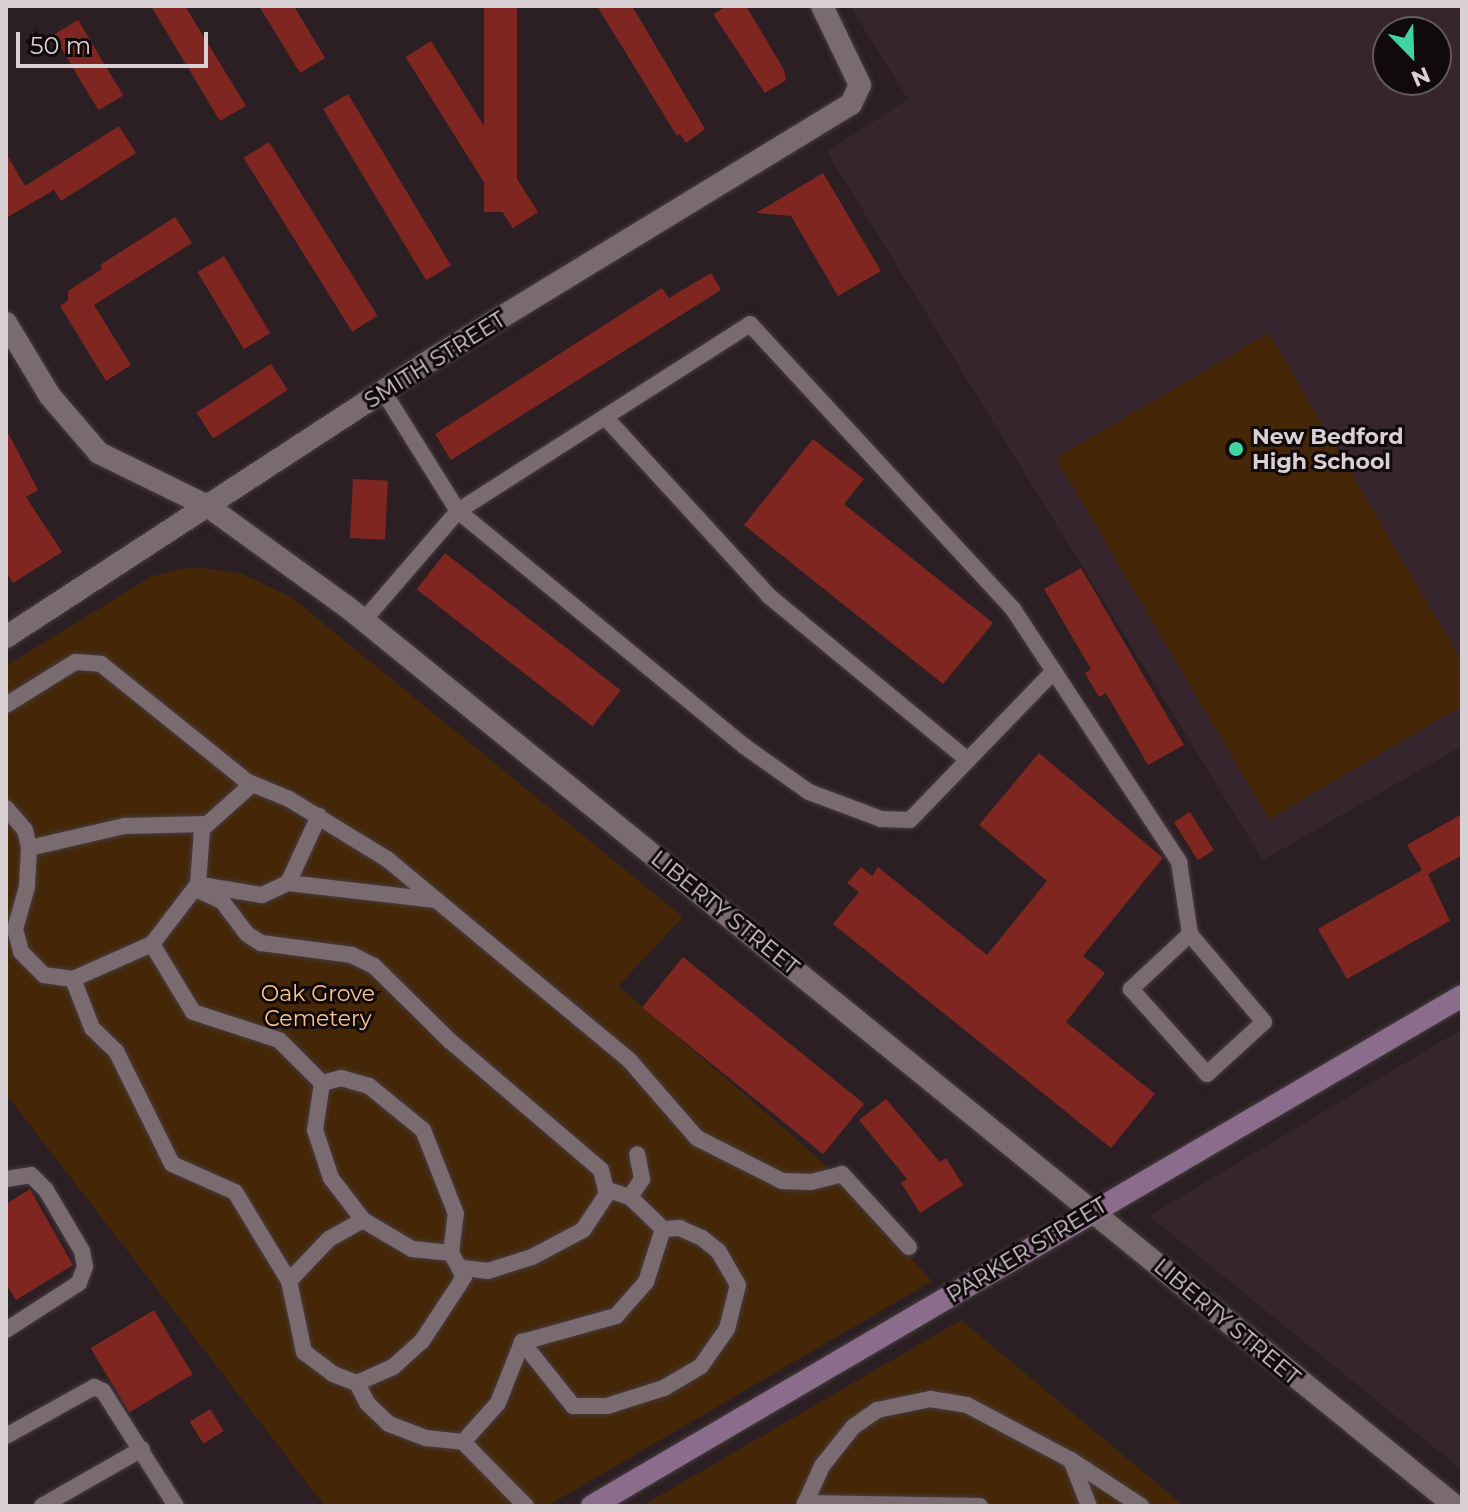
<!DOCTYPE html>
<html>
<head>
<meta charset="utf-8">
<style>
  body { margin:0 }
  #map { position:relative; width:1468px; height:1512px; overflow:hidden; background:#2b1f23; font-family:Montserrat,sans-serif }
  div>[style] { position:absolute }
  .built>* { inset:0; background:#37252d }
  .green>* { inset:0; background:#452707 }
  .building>* { inset:0; background:#7f2621; transform-origin:0 0 }
  .roads { filter:drop-shadow(0 0 2px #463c40) drop-shadow(0 0 2px #463c40) }
  .service>* { height:16px; margin:-8px; padding:0 8px; transform-origin:8px; border-radius:8px; background:#7a6b71 }
  .minor>* { height:22px; margin:-11px; padding:0 11px; transform-origin:11px; border-radius:11px; background:#7a6b71 }
  .secondary>* { height:22px; margin:-11px; padding:0 11px; transform-origin:11px; border-radius:11px; background:#8b6c8b }
  .dots>* { width:22px; height:22px; translate:-50% -50%; box-sizing:border-box; border:4px solid #100a0c; border-radius:50% }
  span { translate:-50% -50%; white-space:nowrap; text-align:center; line-height:1.15; -webkit-text-stroke:6px #100a0c; paint-order:stroke }
  .street-label { font-size:22px; color:#d9d0d3 }
  .poi-label { font-size:22px; color:#d9d0d3; font-weight:700 }
  .left { translate:0 -50%; text-align:left }
  .park-label { font-size:22px; color:#fdc391 }
  .frame { position:absolute; inset:0; border:8px solid #d9d0d3; pointer-events:none }
  .north { position:absolute; left:1372px; top:16px; width:80px; height:80px; box-sizing:border-box; background:#100a0c; border:2px solid #60595c; border-radius:50%; rotate:157deg; font-size:22px; font-weight:700; line-height:32px; text-align:center; color:#d9d0d3 }
  .north::after { content:''; display:block; margin:auto; width:28px; height:36px; background:#40d4a1; clip-path:polygon(50% 0,100% 100%,50% 72%,0 100%) }
  .scale { position:absolute; left:16px; top:32px; width:192px; height:36px; box-sizing:border-box; border:4px solid #d9d0d3; border-top:0; padding-left:10px; font-size:24px; line-height:28px; white-space:nowrap; color:#d9d0d3; -webkit-text-stroke:6px #100a0c; paint-order:stroke }
</style>
</head>
<body>
<div id="map">
  <div class="built">
    <div style="clip-path:polygon(evenodd,850px 6px,1462px 6px,1462px 746px,1263px 860px,827px 152px,908px 99px,850px 6px,1388px 32px,1436px 32px,1436px 80px,1388px 80px,1388px 32px)"></div>
    <div style="clip-path:polygon(1462px 1029px,1462px 1470px,1149px 1216px)"></div>
  </div>
  <div class="green">
    <div style="clip-path:polygon(1269px 333px,1462px 662px,1462px 706px,1269px 819px,1056px 458px)"></div>
    <div style="clip-path:polygon(193px 567px,240px 573px,291px 597px,683px 917px,618px 986px,816px 1156px,932px 1281px,547px 1506px,325px 1506px,6px 1094px,6px 666px,152px 576px)"></div>
    <div style="clip-path:polygon(961px 1320px,1184px 1506px,642px 1506px)"></div>
  </div>
  <div class="building">
    <div style="clip-path:polygon(151px 6px,185px 6px,246px 106px,220px 121px)"></div>
    <div style="clip-path:polygon(259px 6px,294px 6px,325px 58px,300px 73px)"></div>
    <div style="left:484px;top:6px;width:33px;height:206px"></div>
    <div style="clip-path:polygon(597px 6px,632px 6px,705px 129px,686px 143px,680px 134px,677px 136px)"></div>
    <div style="clip-path:polygon(727px 6px,746px 6px,784px 70px,786px 80px,765px 93px,713px 14px)"></div>
    <div style="left:78px;top:20px;width:88px;height:29px;rotate:59deg"></div>
    <div style="left:431px;top:41px;width:202px;height:30px;rotate:58deg"></div>
    <div style="left:348px;top:94px;width:200px;height:29px;rotate:59deg"></div>
    <div style="clip-path:polygon(119px 126px,136px 153px,61px 201px,54px 190px,6px 218px,6px 153px,25px 186px)"></div>
    <div style="left:269px;top:142px;width:205px;height:30px;rotate:58deg"></div>
    <div style="clip-path:polygon(823px 173px,881px 271px,838px 296px,791px 216px,756px 213px)"></div>
    <div style="clip-path:polygon(175px 217px,192px 243px,94px 305px,131px 365px,106px 381px,60px 306px,68px 300px,68px 291px,102px 269px,100px 265px)"></div>
    <div style="left:224px;top:256px;width:90px;height:31px;rotate:59deg"></div>
    <div style="clip-path:polygon(711px 273px,721px 290px,451px 460px,435px 434px,662px 288px,669px 298px)"></div>
    <div style="left:271px;top:364px;width:31px;height:89px;rotate:57deg"></div>
    <div style="clip-path:polygon(6px 429px,38px 490px,26px 497px,62px 552px,13px 583px,6px 572px)"></div>
    <div style="clip-path:polygon(813px 439px,864px 479px,844px 504px,993px 623px,943px 684px,744px 525px)"></div>
    <div style="left:353px;top:479px;width:35px;height:59px;rotate:3deg"></div>
    <div style="left:445px;top:553px;width:223px;height:46px;rotate:38deg"></div>
    <div style="clip-path:polygon(1081px 568px,1184px 745px,1148px 765px,1106px 693px,1099px 697px,1085px 673px,1091px 669px,1044px 589px)"></div>
    <div style="clip-path:polygon(1039px 753px,1163px 858px,1083px 956px,1105px 973px,1066px 1022px,1155px 1094px,1111px 1148px,833px 924px,859px 892px,847px 883px,861px 867px,872px 876px,878px 867px,987px 955px,1047px 881px,979px 825px)"></div>
    <div style="left:1190px;top:812px;width:45px;height:19px;rotate:58deg"></div>
    <div style="clip-path:polygon(1462px 814px,1462px 855px,1428px 874px,1450px 921px,1347px 979px,1318px 929px,1422px 870px,1407px 845px)"></div>
    <div style="left:683px;top:957px;width:233px;height:65px;rotate:39deg"></div>
    <div style="clip-path:polygon(886px 1099px,940px 1162px,946px 1158px,963px 1185px,920px 1213px,901px 1183px,907px 1179px,859px 1120px)"></div>
    <div style="clip-path:polygon(30px 1189px,73px 1265px,16px 1300px,6px 1284px,6px 1204px)"></div>
    <div style="left:154px;top:1310px;width:75px;height:74px;rotate:59deg"></div>
    <div style="left:210px;top:1409px;width:26px;height:24px;rotate:58deg"></div>
  </div>
  <div class="roads">
    <div class="service">
      <div style="left:383px;top:391px;width:142px;rotate:58deg"></div>
      <div style="left:458px;top:511px;width:347px;rotate:-32.6deg"></div>
      <div style="left:750px;top:324px;width:388px;rotate:47.3deg"></div>
      <div style="left:1013px;top:609px;width:303px;rotate:56.7deg"></div>
      <div style="left:1179px;top:862px;width:73px;rotate:81.3deg"></div>
      <div style="left:1190px;top:934px;width:81px;rotate:137deg"></div>
      <div style="left:1131px;top:989px;width:114px;rotate:48.2deg"></div>
      <div style="left:1207px;top:1074px;width:77px;rotate:-42.4deg"></div>
      <div style="left:1264px;top:1022px;width:115px;rotate:-130.1deg"></div>
      <div style="left:605px;top:417px;width:244px;rotate:47.5deg"></div>
      <div style="left:770px;top:597px;width:256px;rotate:39.5deg"></div>
      <div style="left:364px;top:620px;width:144px;rotate:-49.2deg"></div>
      <div style="left:458px;top:511px;width:370px;rotate:39.4deg"></div>
      <div style="left:744px;top:746px;width:80px;rotate:35.3deg"></div>
      <div style="left:809px;top:792px;width:77px;rotate:20.6deg"></div>
      <div style="left:881px;top:819px;width:29px;rotate:2deg"></div>
      <div style="left:910px;top:820px;width:207px;rotate:-46deg"></div>
      <div style="left:6px;top:705px;width:81px;rotate:-31.9deg"></div>
      <div style="left:75px;top:662px;width:26px;rotate:4deg"></div>
      <div style="left:101px;top:664px;width:189px;rotate:38.8deg"></div>
      <div style="left:248px;top:782px;width:44px;rotate:22.5deg"></div>
      <div style="left:289px;top:799px;width:115px;rotate:31.5deg"></div>
      <div style="left:387px;top:859px;width:316px;rotate:39.7deg"></div>
      <div style="left:630px;top:1061px;width:102px;rotate:49deg"></div>
      <div style="left:697px;top:1138px;width:95px;rotate:26.8deg"></div>
      <div style="left:782px;top:1181px;width:29px;rotate:2deg"></div>
      <div style="left:811px;top:1182px;width:32px;rotate:-14deg"></div>
      <div style="left:842px;top:1174px;width:99px;rotate:47.5deg"></div>
      <div style="left:6px;top:808px;width:29px;rotate:49deg"></div>
      <div style="left:25px;top:830px;width:18px;rotate:77deg"></div>
      <div style="left:29px;top:848px;width:39px;rotate:93deg"></div>
      <div style="left:27px;top:887px;width:44px;rotate:105.9deg"></div>
      <div style="left:15px;top:929px;width:24px;rotate:75deg"></div>
      <div style="left:21px;top:952px;width:33px;rotate:45deg"></div>
      <div style="left:44px;top:975px;width:29px;rotate:8deg"></div>
      <div style="left:73px;top:979px;width:86px;rotate:-23.9deg"></div>
      <div style="left:152px;top:944px;width:76px;rotate:-52.5deg"></div>
      <div style="left:198px;top:884px;width:55px;rotate:-85.8deg"></div>
      <div style="left:202px;top:829px;width:66px;rotate:-41.9deg"></div>
      <div style="left:29px;top:848px;width:98px;rotate:-13deg"></div>
      <div style="left:124px;top:826px;width:83px;rotate:-1.4deg"></div>
      <div style="left:288px;top:883px;width:74px;rotate:-65.2deg"></div>
      <div style="left:207px;top:886px;width:56px;rotate:9.3deg"></div>
      <div style="left:262px;top:895px;width:29px;rotate:-25deg"></div>
      <div style="left:288px;top:883px;width:147px;rotate:6.6deg"></div>
      <div style="left:196px;top:889px;width:29px;rotate:25deg"></div>
      <div style="left:222px;top:901px;width:41px;rotate:52.9deg"></div>
      <div style="left:247px;top:934px;width:17px;rotate:33deg"></div>
      <div style="left:261px;top:943px;width:92px;rotate:7.5deg"></div>
      <div style="left:352px;top:955px;width:25px;rotate:27deg"></div>
      <div style="left:374px;top:966px;width:105px;rotate:44.6deg"></div>
      <div style="left:449px;top:1040px;width:200px;rotate:40.5deg"></div>
      <div style="left:601px;top:1170px;width:25px;rotate:76deg"></div>
      <div style="left:607px;top:1194px;width:43px;rotate:123.7deg"></div>
      <div style="left:583px;top:1230px;width:58px;rotate:152.1deg"></div>
      <div style="left:532px;top:1257px;width:46px;rotate:162.3deg"></div>
      <div style="left:488px;top:1271px;width:26px;rotate:-173deg"></div>
      <div style="left:152px;top:944px;width:79px;rotate:58.9deg"></div>
      <div style="left:193px;top:1012px;width:90px;rotate:18deg"></div>
      <div style="left:279px;top:1040px;width:61px;rotate:45deg"></div>
      <div style="left:73px;top:979px;width:53px;rotate:68.8deg"></div>
      <div style="left:92px;top:1028px;width:33px;rotate:44deg"></div>
      <div style="left:116px;top:1051px;width:126px;rotate:63.6deg"></div>
      <div style="left:172px;top:1164px;width:69px;rotate:24deg"></div>
      <div style="left:235px;top:1192px;width:104px;rotate:58.8deg"></div>
      <div style="left:289px;top:1281px;width:73px;rotate:78.1deg"></div>
      <div style="left:304px;top:1352px;width:36px;rotate:37deg"></div>
      <div style="left:333px;top:1374px;width:26px;rotate:21deg"></div>
      <div style="left:357px;top:1383px;width:22px;rotate:63deg"></div>
      <div style="left:367px;top:1403px;width:30px;rotate:44deg"></div>
      <div style="left:389px;top:1424px;width:40px;rotate:21deg"></div>
      <div style="left:426px;top:1438px;width:37px;rotate:6deg"></div>
      <div style="left:463px;top:1442px;width:90px;rotate:45.5deg"></div>
      <div style="left:6px;top:1179px;width:25px;rotate:-9deg"></div>
      <div style="left:31px;top:1175px;width:21px;rotate:45deg"></div>
      <div style="left:46px;top:1190px;width:71px;rotate:59.5deg"></div>
      <div style="left:82px;top:1251px;width:16px;rotate:79deg"></div>
      <div style="left:85px;top:1267px;width:17px;rotate:111deg"></div>
      <div style="left:79px;top:1283px;width:87px;rotate:147.2deg"></div>
      <div style="left:608px;top:1190px;width:23px;rotate:18deg"></div>
      <div style="left:630px;top:1197px;width:46px;rotate:44.1deg"></div>
      <div style="left:630px;top:1197px;width:22px;rotate:-56deg"></div>
      <div style="left:642px;top:1179px;width:25px;rotate:-101deg"></div>
      <div style="left:289px;top:1281px;width:58px;rotate:-46.4deg"></div>
      <div style="left:329px;top:1239px;width:39px;rotate:-29deg"></div>
      <div style="left:363px;top:1220px;width:57px;rotate:30.6deg"></div>
      <div style="left:412px;top:1249px;width:39px;rotate:6deg"></div>
      <div style="left:357px;top:1383px;width:39px;rotate:-24deg"></div>
      <div style="left:393px;top:1367px;width:39px;rotate:-42deg"></div>
      <div style="left:422px;top:1341px;width:77px;rotate:-56.7deg"></div>
      <div style="left:464px;top:1277px;width:27px;rotate:-118deg"></div>
      <div style="left:451px;top:1253px;width:39px;rotate:-83deg"></div>
      <div style="left:456px;top:1214px;width:90px;rotate:-111.4deg"></div>
      <div style="left:423px;top:1130px;width:70px;rotate:-140.8deg"></div>
      <div style="left:369px;top:1086px;width:29px;rotate:-164deg"></div>
      <div style="left:341px;top:1078px;width:20px;rotate:165deg"></div>
      <div style="left:322px;top:1083px;width:48px;rotate:98.5deg"></div>
      <div style="left:315px;top:1130px;width:51px;rotate:71.6deg"></div>
      <div style="left:331px;top:1178px;width:53px;rotate:52.7deg"></div>
      <div style="left:6px;top:1436px;width:101px;rotate:-29.1deg"></div>
      <div style="left:94px;top:1387px;width:10px;rotate:24deg"></div>
      <div style="left:103px;top:1391px;width:136px;rotate:57.6deg"></div>
      <div style="left:463px;top:1442px;width:52px;rotate:-48.1deg"></div>
      <div style="left:498px;top:1403px;width:66px;rotate:-68.5deg"></div>
      <div style="left:522px;top:1342px;width:82px;rotate:51.4deg"></div>
      <div style="left:573px;top:1406px;width:34px"></div>
      <div style="left:607px;top:1406px;width:60px;rotate:-17.5deg"></div>
      <div style="left:664px;top:1388px;width:43px;rotate:-30.7deg"></div>
      <div style="left:701px;top:1366px;width:45px;rotate:-54.9deg"></div>
      <div style="left:727px;top:1329px;width:45px;rotate:-76deg"></div>
      <div style="left:738px;top:1285px;width:39px;rotate:-120deg"></div>
      <div style="left:718px;top:1251px;width:21px;rotate:-141deg"></div>
      <div style="left:702px;top:1238px;width:24px;rotate:-156deg"></div>
      <div style="left:680px;top:1228px;width:17px;rotate:177deg"></div>
      <div style="left:663px;top:1229px;width:56px;rotate:107.8deg"></div>
      <div style="left:646px;top:1282px;width:45px;rotate:131.4deg"></div>
      <div style="left:616px;top:1316px;width:98px;rotate:164.5deg"></div>
      <div style="left:1071px;top:1460px;width:84px;rotate:33.3deg"></div>
      <div style="left:805px;top:1503px;width:175px;rotate:1deg"></div>
      <div style="left:42px;top:1506px;width:115px;rotate:-29.7deg"></div>
      <div style="left:804px;top:1506px;width:44px;rotate:-65.8deg"></div>
      <div style="left:822px;top:1466px;width:50px;rotate:-51.5deg"></div>
      <div style="left:853px;top:1427px;width:29px;rotate:-35deg"></div>
      <div style="left:877px;top:1410px;width:54px;rotate:-11.7deg"></div>
      <div style="left:930px;top:1399px;width:37px;rotate:9deg"></div>
      <div style="left:967px;top:1405px;width:118px;rotate:27.9deg"></div>
      <div style="left:1071px;top:1460px;width:49px;rotate:68.6deg"></div>
    </div>
    <div class="minor">
      <div style="left:6px;top:323px;width:85px;rotate:58.9deg"></div>
      <div style="left:50px;top:396px;width:75px;rotate:49.3deg"></div>
      <div style="left:99px;top:453px;width:123px;rotate:26.1deg"></div>
      <div style="left:209px;top:507px;width:169px;rotate:35.9deg"></div>
      <div style="left:346px;top:606px;width:1428px;rotate:39.06deg"></div>
      <div style="left:6px;top:637px;width:498px;rotate:-33.1deg"></div>
      <div style="left:423px;top:365px;width:501px;rotate:-31.38deg"></div>
      <div style="left:851px;top:104px;width:21px;rotate:-65deg"></div>
      <div style="left:860px;top:85px;width:88px;rotate:-115.7deg"></div>
    </div>
    <div class="secondary">
      <div style="left:592px;top:1506px;width:1008px;rotate:-30.38deg"></div>
    </div>
  </div>
  <div class="dots">
    <div style="left:1236px;top:449px;background:#40d4a1"></div>
  </div>
  <div class="street-label">
    <span style="left:435px;top:360px;rotate:-32deg">SMITH STREET</span>
    <span style="left:725px;top:913px;rotate:39deg">LIBERTY STREET</span>
    <span style="left:1027px;top:1250px;rotate:-31deg">PARKER STREET</span>
    <span style="left:1227px;top:1322px;rotate:40deg">LIBERTY STREET</span>
  </div>
  <div class="poi-label">
    <span class="left" style="left:1252px;top:449px">New Bedford<br>High School</span>
  </div>
  <div class="park-label">
    <span style="left:318px;top:1006px">Oak Grove<br>Cemetery</span>
  </div>
  <div class="frame"></div>
  <div class="north">N</div>
  <div class="scale">50 m</div>
</div>
</body>
</html>
